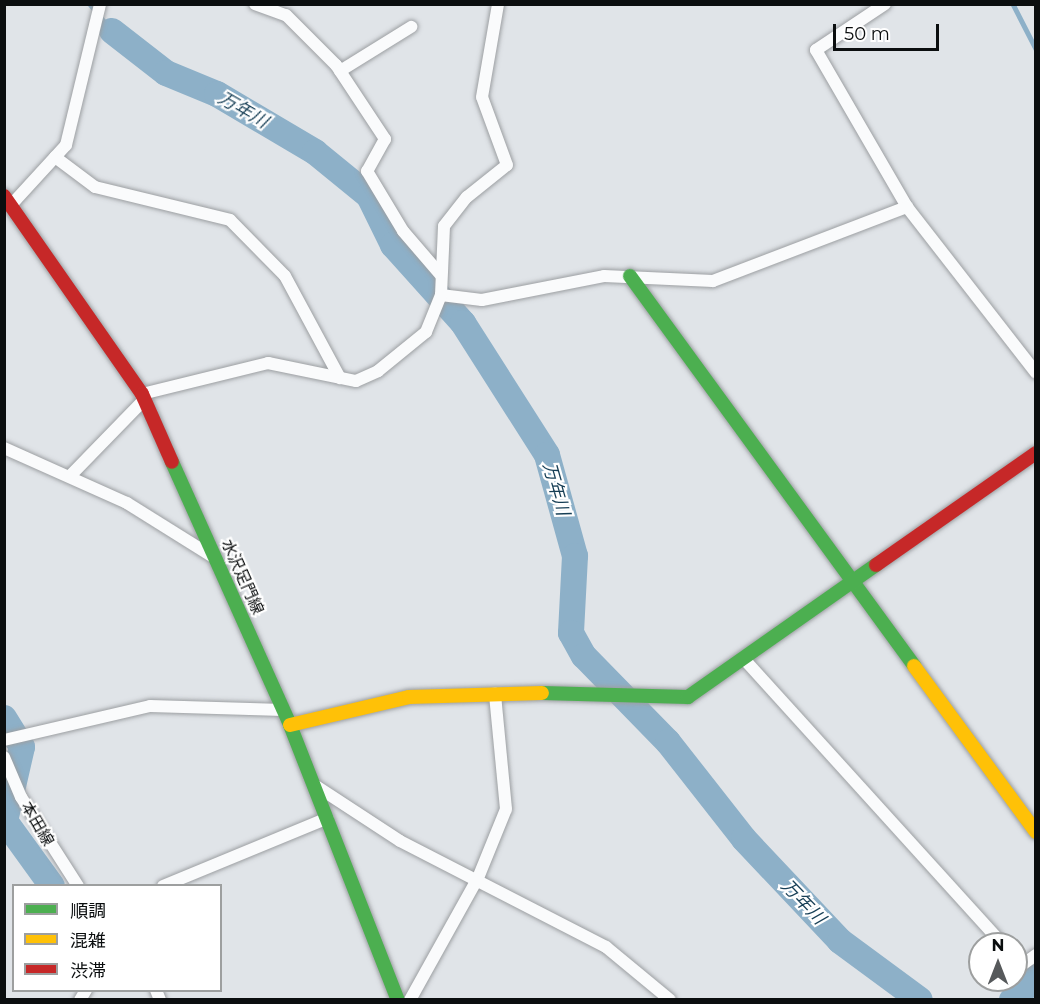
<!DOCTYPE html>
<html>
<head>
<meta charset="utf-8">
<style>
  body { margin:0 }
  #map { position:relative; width:1040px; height:1004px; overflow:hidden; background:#e0e4e8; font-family:Montserrat,"Noto Sans JP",sans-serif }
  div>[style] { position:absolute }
  .stream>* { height:4.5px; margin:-2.25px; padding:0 2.25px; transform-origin:2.25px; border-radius:2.25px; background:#8db0c8 }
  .river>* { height:26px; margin:-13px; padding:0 13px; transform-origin:13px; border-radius:13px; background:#8db0c8 }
  .roads { filter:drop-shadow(0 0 2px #9c9fa2) drop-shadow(0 0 2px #9c9fa2) }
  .street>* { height:12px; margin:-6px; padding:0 6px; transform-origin:6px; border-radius:6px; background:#fafbfc }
  .fast>* { height:14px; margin:-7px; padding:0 7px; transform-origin:7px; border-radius:7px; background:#4caf50 }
  .slow>* { height:14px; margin:-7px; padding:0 7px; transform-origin:7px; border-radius:7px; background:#ffc107 }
  .jam>* { height:14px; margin:-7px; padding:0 7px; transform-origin:7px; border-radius:7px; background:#c62828 }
  span { translate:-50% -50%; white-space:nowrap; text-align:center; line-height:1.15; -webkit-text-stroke:4.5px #fff; paint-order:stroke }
  .street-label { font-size:16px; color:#0b0e0f }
  .water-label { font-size:18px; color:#163e55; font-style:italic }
  .frame { position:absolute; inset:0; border:6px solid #0b0e0f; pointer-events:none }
  .legend { position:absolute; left:12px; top:884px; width:210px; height:108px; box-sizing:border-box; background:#fff; border:2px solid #9d9f9f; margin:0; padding:8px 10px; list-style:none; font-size:18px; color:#0b0e0f }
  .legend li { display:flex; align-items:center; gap:12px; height:30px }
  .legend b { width:30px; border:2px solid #9d9f9f }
  .north { position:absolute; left:968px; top:932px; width:60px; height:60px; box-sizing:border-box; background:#fff; border:2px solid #9d9f9f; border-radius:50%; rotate:0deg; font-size:16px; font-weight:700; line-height:24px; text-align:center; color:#0b0e0f }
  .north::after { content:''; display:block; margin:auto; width:21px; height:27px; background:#56595b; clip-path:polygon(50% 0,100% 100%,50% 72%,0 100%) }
  .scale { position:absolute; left:833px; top:24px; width:106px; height:27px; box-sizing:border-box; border:3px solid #0b0e0f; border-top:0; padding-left:8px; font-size:18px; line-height:21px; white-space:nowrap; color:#0b0e0f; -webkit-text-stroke:4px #fff; paint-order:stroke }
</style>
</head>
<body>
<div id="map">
  <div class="stream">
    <div style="left:90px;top:4px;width:35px;rotate:51deg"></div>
    <div style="left:1013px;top:4px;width:51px;rotate:62.9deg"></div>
  </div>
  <div class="river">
    <div style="left:112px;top:31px;width:68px;rotate:37.9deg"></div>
    <div style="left:166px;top:73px;width:55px;rotate:22.4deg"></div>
    <div style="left:217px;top:94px;width:114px;rotate:30.6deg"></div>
    <div style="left:315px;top:152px;width:70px;rotate:39.2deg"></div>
    <div style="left:369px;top:196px;width:55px;rotate:63.9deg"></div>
    <div style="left:393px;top:245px;width:105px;rotate:48.1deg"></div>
    <div style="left:463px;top:323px;width:156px;rotate:57.5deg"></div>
    <div style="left:547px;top:455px;width:105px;rotate:74.5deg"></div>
    <div style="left:575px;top:556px;width:77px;rotate:93deg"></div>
    <div style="left:571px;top:633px;width:26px;rotate:61deg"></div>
    <div style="left:584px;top:656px;width:120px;rotate:45.7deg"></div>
    <div style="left:668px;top:742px;width:123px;rotate:51.9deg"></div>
    <div style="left:744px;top:839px;width:140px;rotate:46.7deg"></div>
    <div style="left:840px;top:941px;width:99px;rotate:36.4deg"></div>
    <div style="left:4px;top:718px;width:34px;rotate:58deg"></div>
    <div style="left:22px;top:747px;width:76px;rotate:102.9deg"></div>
    <div style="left:5px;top:821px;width:80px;rotate:54.1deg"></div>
    <div style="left:1012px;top:1000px;width:33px;rotate:-43deg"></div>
  </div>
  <div class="roads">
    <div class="street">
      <div style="left:255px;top:4px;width:33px;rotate:20deg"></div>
      <div style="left:286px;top:15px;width:71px;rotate:45deg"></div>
      <div style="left:336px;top:65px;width:89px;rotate:56.5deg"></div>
      <div style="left:385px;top:139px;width:37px;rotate:119deg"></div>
      <div style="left:367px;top:171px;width:70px;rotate:59deg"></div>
      <div style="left:403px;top:231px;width:57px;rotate:49.3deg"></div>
      <div style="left:885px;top:4px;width:83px;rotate:146.3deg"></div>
      <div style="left:816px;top:50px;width:181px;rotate:59.9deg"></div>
      <div style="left:907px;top:207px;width:210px;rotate:52.1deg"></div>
      <div style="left:340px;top:71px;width:84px;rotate:-31.8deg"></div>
      <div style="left:55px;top:157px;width:50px;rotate:36.9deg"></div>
      <div style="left:95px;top:187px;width:139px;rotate:13.7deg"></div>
      <div style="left:230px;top:220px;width:78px;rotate:45.5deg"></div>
      <div style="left:285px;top:276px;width:116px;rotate:61.7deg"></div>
      <div style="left:12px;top:204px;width:80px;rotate:-47.5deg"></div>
      <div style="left:66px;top:145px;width:145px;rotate:-76.4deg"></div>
      <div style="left:441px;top:295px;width:41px;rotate:7deg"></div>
      <div style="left:482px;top:300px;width:124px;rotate:-11.1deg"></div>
      <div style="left:604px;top:276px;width:109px;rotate:2.6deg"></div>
      <div style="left:713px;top:281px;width:208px;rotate:-20.9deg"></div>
      <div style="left:142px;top:394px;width:130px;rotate:-13.8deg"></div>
      <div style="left:268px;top:363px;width:90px;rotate:11.6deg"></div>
      <div style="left:356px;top:381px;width:24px;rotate:-24deg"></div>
      <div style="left:378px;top:371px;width:62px;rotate:-39.1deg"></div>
      <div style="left:426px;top:332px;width:40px;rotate:-68deg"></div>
      <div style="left:441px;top:295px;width:69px;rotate:-87.5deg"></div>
      <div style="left:444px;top:226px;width:37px;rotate:-52deg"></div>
      <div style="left:467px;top:197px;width:51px;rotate:-38.7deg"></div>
      <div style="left:507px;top:165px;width:72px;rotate:-110.2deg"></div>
      <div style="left:482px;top:97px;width:94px;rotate:-80.2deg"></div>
      <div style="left:4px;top:448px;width:135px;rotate:24.1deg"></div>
      <div style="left:127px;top:503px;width:104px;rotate:32deg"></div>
      <div style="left:71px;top:475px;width:106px;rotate:-45.8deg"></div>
      <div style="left:743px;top:658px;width:386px;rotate:47.8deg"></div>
      <div style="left:4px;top:740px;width:150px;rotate:-13.1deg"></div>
      <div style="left:150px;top:706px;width:133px;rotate:1.7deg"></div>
      <div style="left:4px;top:757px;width:43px;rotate:67deg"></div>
      <div style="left:21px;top:797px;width:106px;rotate:57.4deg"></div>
      <div style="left:316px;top:786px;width:100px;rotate:33.2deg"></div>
      <div style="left:400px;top:841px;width:232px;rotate:27.2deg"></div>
      <div style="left:606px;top:947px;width:83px;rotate:39.6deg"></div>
      <div style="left:163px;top:886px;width:178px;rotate:-22.4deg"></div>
      <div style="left:1016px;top:959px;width:8px;rotate:45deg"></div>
      <div style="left:1022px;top:965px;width:17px;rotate:-36deg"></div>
      <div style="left:156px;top:990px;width:11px;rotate:68deg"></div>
      <div style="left:80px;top:1000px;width:12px;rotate:-59deg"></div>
      <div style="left:410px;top:1000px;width:140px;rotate:-60.9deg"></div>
      <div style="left:478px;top:878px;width:74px;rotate:-67.9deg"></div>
      <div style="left:506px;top:809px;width:116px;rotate:-95.5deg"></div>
    </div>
    <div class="fast">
      <div style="left:630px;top:276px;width:482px;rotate:53.9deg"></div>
      <div style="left:172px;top:462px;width:288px;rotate:65.8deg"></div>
      <div style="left:290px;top:725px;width:295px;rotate:68.6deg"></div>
      <div style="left:542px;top:693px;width:146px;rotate:1.6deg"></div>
      <div style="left:688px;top:697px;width:230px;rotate:-35.1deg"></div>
    </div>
    <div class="slow">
      <div style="left:914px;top:666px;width:206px;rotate:53.7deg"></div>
      <div style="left:290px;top:725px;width:122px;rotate:-13.2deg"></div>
      <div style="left:409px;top:697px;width:133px;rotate:-1.7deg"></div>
    </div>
    <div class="jam">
      <div style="left:4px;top:196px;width:241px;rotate:55.1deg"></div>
      <div style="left:142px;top:394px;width:74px;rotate:66.2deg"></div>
      <div style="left:876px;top:565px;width:195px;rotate:-35deg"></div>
    </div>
  </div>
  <div class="street-label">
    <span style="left:242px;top:577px;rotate:66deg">水沢足門線</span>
    <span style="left:37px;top:824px;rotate:60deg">本田線</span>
  </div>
  <div class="water-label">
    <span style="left:243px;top:110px;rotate:30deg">万年川</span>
    <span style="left:556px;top:489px;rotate:74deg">万年川</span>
    <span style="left:803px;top:902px;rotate:46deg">万年川</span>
  </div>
  <div class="frame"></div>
  <ul class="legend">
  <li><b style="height:8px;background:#4caf50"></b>順調</li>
  <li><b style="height:8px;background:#ffc107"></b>混雑</li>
  <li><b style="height:8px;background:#c62828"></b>渋滞</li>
  </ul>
  <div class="north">N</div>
  <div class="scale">50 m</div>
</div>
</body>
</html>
